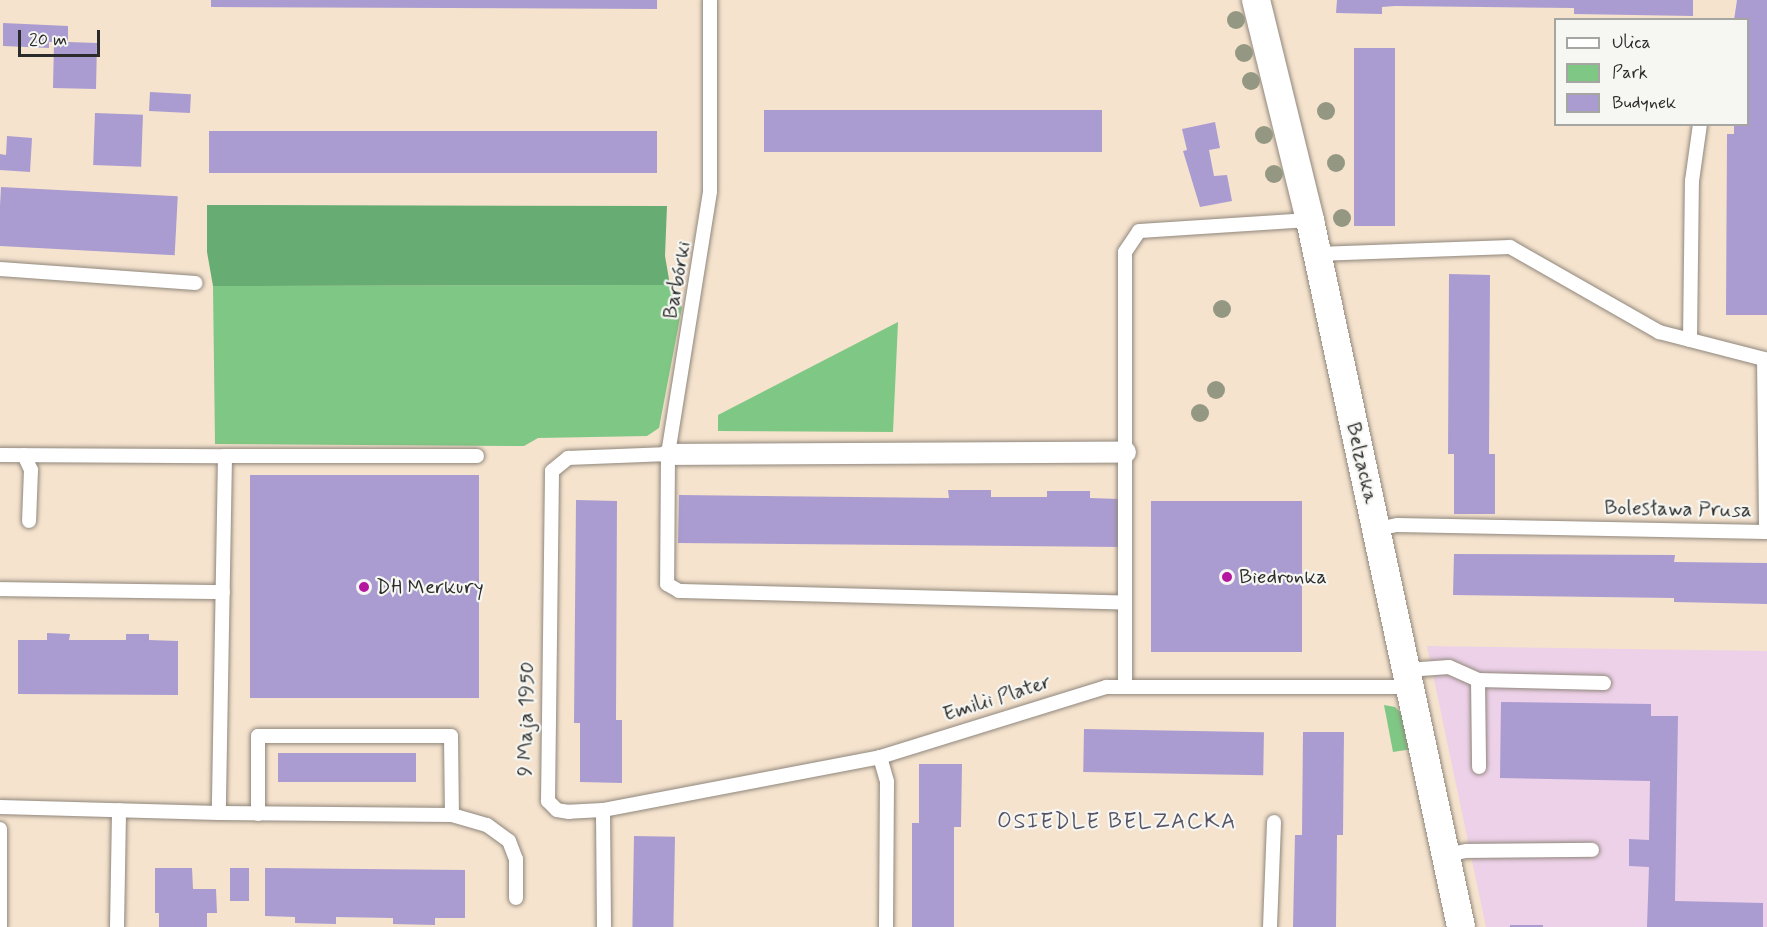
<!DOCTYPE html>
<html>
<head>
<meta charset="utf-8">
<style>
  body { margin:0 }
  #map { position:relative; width:1767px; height:927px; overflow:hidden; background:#f5e3ce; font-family:Mynerve,sans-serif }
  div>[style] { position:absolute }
  .built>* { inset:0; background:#edd1e9 }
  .green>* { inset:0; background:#7fc784 }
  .forest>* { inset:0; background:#67ac72 }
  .building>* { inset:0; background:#aa9cd0; transform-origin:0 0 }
  .roads { filter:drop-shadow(0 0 2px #90877c) drop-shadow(0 0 2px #90877c) }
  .service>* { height:14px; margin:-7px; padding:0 7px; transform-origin:7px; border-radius:7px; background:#fff }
  .pedestrian>* { height:21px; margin:-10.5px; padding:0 10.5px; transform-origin:10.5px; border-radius:10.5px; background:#fff }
  .minor>* { height:28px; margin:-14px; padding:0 14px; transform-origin:14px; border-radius:14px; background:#fff }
  .trees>* { width:18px; height:18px; margin:-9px; border-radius:50%; background:#949883 }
  .dots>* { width:16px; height:16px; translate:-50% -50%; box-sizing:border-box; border:3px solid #f6f6f2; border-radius:50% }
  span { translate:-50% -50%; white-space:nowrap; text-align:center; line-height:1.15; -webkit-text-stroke:4.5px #f6f6f2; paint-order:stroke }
  .street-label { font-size:21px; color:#2b2b2b }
  .poi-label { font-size:21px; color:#2b2b2b }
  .left { translate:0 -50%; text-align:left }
  .neighbourhood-label { font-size:22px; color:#575365; letter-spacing:1.5px }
  .legend { position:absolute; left:1554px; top:18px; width:195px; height:108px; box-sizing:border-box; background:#f6f6f2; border:2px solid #a5a5a2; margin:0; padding:8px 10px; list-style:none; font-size:18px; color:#2b2b2b }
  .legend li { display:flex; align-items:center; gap:12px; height:30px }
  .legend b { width:30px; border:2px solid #a5a5a2 }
  .scale { position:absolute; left:18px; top:30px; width:82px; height:27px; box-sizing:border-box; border:3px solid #2b2b2b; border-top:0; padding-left:8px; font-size:18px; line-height:21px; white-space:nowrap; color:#2b2b2b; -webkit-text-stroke:4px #f6f6f2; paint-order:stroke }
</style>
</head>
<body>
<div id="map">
  <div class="built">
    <div style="clip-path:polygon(1427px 646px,1767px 651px,1767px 927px,1486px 927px)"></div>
  </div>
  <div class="green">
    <div style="clip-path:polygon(670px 285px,682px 307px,659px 428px,647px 436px,538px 438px,524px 446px,215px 444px,213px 286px)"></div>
    <div style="clip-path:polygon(898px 322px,893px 432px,718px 431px,718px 415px)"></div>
    <div style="clip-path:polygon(1384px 705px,1395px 707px,1404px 716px,1412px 749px,1393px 752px)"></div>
  </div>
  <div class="forest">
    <div style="clip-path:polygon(207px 205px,667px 206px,665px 256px,670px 285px,213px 286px,207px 252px)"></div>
  </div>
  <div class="building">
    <div style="clip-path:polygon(211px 0,657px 0,657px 9px,211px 7px)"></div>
    <div style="clip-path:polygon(1337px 0,1693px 0,1693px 16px,1574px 14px,1574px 8px,1395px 6px,1382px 7px,1382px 14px,1336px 13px)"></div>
    <div style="clip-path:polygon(1737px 0,1767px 0,1767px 315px,1726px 315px,1727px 134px,1734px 134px,1734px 124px,1748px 124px,1748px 20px,1734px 20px)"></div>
    <div style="clip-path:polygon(3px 23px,68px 26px,68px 42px,97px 43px,96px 89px,53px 88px,54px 42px,49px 42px,49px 48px,3px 46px)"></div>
    <div style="left:1354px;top:48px;width:41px;height:178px"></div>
    <div style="left:150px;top:92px;width:41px;height:19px;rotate:3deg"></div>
    <div style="left:764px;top:110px;width:338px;height:42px"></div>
    <div style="left:95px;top:113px;width:48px;height:52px;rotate:2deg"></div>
    <div style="clip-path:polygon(1215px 122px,1220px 148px,1209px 150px,1214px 176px,1227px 175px,1232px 201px,1200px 207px,1183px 151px,1187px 150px,1182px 129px)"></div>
    <div style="left:209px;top:131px;width:448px;height:42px"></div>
    <div style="clip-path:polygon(7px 136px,32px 138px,30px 172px,0 170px,0 154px,6px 155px)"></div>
    <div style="left:1px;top:187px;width:177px;height:59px;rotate:3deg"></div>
    <div style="clip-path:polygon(1449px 274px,1490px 275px,1489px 454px,1495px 454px,1495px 514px,1454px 514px,1454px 454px,1448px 454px)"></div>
    <div style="left:250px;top:475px;width:229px;height:223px"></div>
    <div style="clip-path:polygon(948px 490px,991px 490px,991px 497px,1047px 497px,1047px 491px,1090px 491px,1090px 498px,1120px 499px,1119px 547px,678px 543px,679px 495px,949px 498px)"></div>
    <div style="clip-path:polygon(576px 500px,617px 501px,616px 720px,622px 720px,622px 783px,580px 782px,580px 723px,574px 723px)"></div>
    <div style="left:1151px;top:501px;width:151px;height:151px"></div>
    <div style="clip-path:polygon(1454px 554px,1675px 555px,1674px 562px,1767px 563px,1767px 604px,1674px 602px,1674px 598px,1453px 595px)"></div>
    <div style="clip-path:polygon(47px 633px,70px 634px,69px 640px,126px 640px,126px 634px,149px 634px,149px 640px,178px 641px,178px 695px,18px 694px,18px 640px,47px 640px)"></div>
    <div style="clip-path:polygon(1501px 702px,1651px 704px,1651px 716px,1678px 716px,1675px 901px,1763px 903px,1763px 927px,1647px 927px,1649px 867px,1629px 866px,1629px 839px,1649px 840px,1650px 781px,1500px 778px)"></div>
    <div style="left:1084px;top:729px;width:180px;height:43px;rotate:1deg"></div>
    <div style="clip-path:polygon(1303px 732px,1344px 732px,1343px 835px,1337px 835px,1336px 927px,1293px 927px,1295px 835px,1302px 835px)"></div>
    <div style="left:278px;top:753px;width:138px;height:29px"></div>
    <div style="clip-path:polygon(919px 764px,962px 764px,961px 827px,954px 827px,954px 927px,912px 927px,912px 823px,919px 823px)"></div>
    <div style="left:634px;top:836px;width:41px;height:91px;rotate:1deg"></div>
    <div style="clip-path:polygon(155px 868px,192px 868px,193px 889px,216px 889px,217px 913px,207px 913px,207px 927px,159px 927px,159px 913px,155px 913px)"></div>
    <div style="left:230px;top:868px;width:19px;height:33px"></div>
    <div style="clip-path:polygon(265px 868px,465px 870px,465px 918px,435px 918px,435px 925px,393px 924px,393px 918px,336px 917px,336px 924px,295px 923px,295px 917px,265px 916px)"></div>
    <div style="left:1510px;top:925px;width:33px;height:2px"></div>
  </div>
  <div class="roads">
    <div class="service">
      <div style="left:1317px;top:254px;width:193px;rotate:-2.1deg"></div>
      <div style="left:1510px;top:247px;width:172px;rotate:29.7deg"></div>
      <div style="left:1659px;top:332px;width:108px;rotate:14.4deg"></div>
      <div style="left:1764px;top:359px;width:173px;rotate:89.3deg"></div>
      <div style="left:1766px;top:532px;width:369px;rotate:-178.9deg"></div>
      <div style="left:1397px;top:525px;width:20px;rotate:169deg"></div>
      <div style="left:0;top:269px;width:196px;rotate:4.1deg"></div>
      <div style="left:1690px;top:340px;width:159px;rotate:-89.3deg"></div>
      <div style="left:1692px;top:181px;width:58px;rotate:-82deg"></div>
      <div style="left:668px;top:454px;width:130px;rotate:90.4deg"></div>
      <div style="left:667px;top:584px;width:14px;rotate:30deg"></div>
      <div style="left:679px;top:591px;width:446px;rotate:1.5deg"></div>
      <div style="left:1125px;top:603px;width:83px;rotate:90deg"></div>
      <div style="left:0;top:455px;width:225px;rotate:0.3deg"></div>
      <div style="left:225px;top:456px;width:357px;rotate:91deg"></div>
      <div style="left:219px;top:813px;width:219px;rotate:-178.4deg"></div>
      <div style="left:24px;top:455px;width:17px;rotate:65deg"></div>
      <div style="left:31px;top:470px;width:51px;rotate:92.2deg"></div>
      <div style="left:225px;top:456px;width:252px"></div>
      <div style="left:0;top:589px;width:223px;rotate:0.8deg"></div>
      <div style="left:1125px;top:603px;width:351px;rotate:-90deg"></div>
      <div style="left:1125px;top:252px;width:25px;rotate:-56deg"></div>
      <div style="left:1139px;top:231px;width:171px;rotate:-3.7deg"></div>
      <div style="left:1407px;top:670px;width:42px;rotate:-4.1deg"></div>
      <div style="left:1449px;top:667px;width:32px;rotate:24deg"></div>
      <div style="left:1478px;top:680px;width:126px;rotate:1.4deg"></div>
      <div style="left:1478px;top:680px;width:87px;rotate:89.3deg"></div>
      <div style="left:880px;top:757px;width:26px;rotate:74deg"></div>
      <div style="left:887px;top:782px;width:145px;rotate:90.4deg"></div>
      <div style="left:603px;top:810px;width:282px;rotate:-10.8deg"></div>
      <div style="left:880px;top:757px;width:237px;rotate:-17.2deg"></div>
      <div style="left:1106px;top:687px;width:304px"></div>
      <div style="left:219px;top:813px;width:233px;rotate:0.5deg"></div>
      <div style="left:452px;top:815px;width:36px;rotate:16deg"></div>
      <div style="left:487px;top:825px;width:27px;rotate:36deg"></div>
      <div style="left:509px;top:841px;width:19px;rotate:69deg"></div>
      <div style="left:516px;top:859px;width:39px;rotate:90deg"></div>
      <div style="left:258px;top:814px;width:78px;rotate:-90deg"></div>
      <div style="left:258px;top:736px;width:193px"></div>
      <div style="left:451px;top:736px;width:79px;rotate:89.3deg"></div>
      <div style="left:0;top:829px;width:98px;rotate:90deg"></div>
      <div style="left:1446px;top:855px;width:21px;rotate:-11deg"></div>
      <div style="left:1467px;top:851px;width:125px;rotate:-0.5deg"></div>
      <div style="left:117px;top:927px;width:117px;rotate:-89deg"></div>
      <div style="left:604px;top:927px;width:117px;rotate:-90.5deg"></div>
      <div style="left:603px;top:810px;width:34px;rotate:177deg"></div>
      <div style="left:569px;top:812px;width:12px;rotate:-171deg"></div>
      <div style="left:557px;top:810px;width:13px;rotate:-135deg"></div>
      <div style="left:548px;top:801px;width:330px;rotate:-89.3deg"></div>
      <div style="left:552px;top:471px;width:21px;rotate:-39deg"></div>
      <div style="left:568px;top:458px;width:100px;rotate:-2.3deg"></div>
      <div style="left:668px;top:454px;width:266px;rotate:-80.9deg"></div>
      <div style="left:710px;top:191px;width:191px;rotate:-90deg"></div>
      <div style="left:1270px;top:927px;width:105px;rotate:-87.8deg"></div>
    </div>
    <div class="pedestrian">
      <div style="left:668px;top:454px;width:457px;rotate:-0.3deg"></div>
    </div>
    <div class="minor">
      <div style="left:1256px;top:0;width:227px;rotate:76.2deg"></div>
      <div style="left:1310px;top:220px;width:723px;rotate:77.94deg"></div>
    </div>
  </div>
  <div class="trees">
    <div style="left:1236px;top:20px"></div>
    <div style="left:1244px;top:53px"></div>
    <div style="left:1251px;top:81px"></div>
    <div style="left:1326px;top:111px"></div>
    <div style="left:1264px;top:135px"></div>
    <div style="left:1336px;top:163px"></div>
    <div style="left:1274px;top:174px"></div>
    <div style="left:1342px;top:218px"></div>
    <div style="left:1222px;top:309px"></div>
    <div style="left:1216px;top:390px"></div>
    <div style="left:1200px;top:413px"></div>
  </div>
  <div class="dots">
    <div style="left:1227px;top:577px;background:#b5179e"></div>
    <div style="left:364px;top:587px;background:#b5179e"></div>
  </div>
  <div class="street-label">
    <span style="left:677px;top:280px;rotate:-80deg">Barbórki</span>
    <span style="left:1362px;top:463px;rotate:77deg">Belzacka</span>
    <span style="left:1678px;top:509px;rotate:1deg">Bolesława Prusa</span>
    <span style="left:997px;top:698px;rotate:-18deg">Emilii Plater</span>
    <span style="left:526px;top:719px;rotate:-89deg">9 Maja 1950</span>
  </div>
  <div class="poi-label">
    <span class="left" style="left:1239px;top:577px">Biedronka</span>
    <span class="left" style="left:376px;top:587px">DH Merkury</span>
  </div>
  <div class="neighbourhood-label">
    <span style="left:1117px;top:823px">OSIEDLE BELZACKA</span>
  </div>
  <ul class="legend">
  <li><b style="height:8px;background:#fff"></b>Ulica</li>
  <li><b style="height:16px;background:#7fc784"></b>Park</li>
  <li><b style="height:16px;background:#aa9cd0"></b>Budynek</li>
  </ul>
  <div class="scale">20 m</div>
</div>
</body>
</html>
